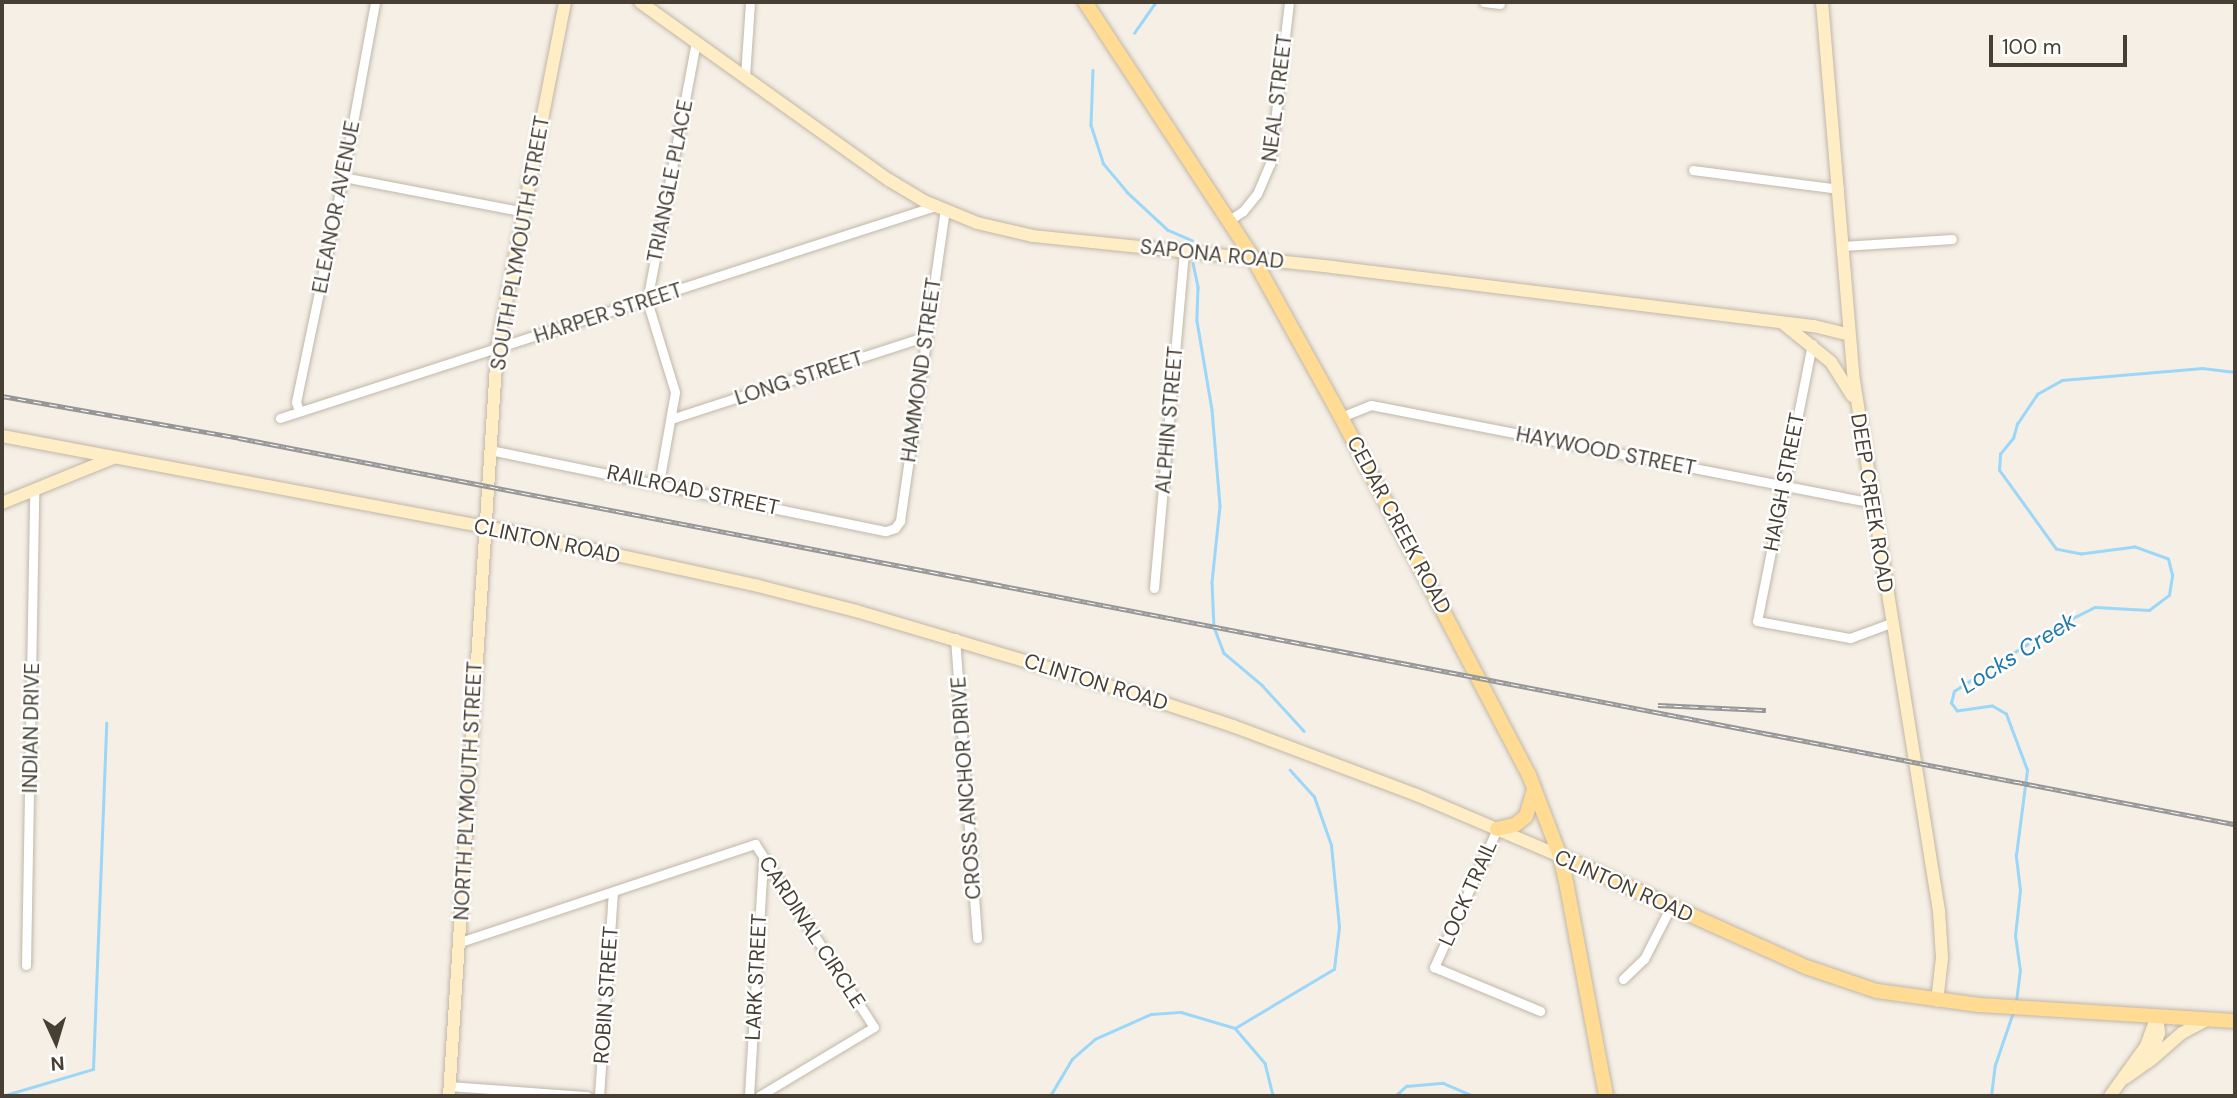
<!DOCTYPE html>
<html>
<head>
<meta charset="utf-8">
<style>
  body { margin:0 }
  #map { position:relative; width:2237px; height:1098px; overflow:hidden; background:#f5efe6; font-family:"DM Sans",sans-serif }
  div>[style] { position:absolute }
  .stream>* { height:2.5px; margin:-1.25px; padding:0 1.25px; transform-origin:1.25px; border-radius:1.25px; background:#9bd7f8 }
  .roads { filter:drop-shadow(0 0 2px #c1b7a7) drop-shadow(0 0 2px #c1b7a7) }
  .street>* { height:9px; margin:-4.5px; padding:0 4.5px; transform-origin:4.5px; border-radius:4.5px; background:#fff }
  .secondary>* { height:12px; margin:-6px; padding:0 6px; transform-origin:6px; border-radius:6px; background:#ffeec5 }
  .primary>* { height:14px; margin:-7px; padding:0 7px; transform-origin:7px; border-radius:7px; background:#ffdb94 }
  .rail>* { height:5px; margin-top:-2.5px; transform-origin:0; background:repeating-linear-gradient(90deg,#fff 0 8px,#969696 0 16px); box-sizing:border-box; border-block:2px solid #969696 }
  span { translate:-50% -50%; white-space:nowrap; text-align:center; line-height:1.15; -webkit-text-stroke:5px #fff; paint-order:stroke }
  .street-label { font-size:21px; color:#483f34 }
  .water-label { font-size:23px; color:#207aae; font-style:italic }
  .frame { position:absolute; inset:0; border:4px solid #483f34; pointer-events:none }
  .north { position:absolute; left:21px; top:1007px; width:70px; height:70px; -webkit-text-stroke:5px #fff; paint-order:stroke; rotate:176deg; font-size:19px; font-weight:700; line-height:28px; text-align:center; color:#483f34 }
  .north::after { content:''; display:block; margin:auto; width:24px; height:32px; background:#483f34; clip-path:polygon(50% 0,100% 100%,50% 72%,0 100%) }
  .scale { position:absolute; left:1989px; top:35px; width:138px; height:32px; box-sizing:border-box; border:4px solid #483f34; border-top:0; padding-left:9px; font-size:21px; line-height:24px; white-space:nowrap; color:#483f34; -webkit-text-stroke:5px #fff; paint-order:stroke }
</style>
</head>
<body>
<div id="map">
  <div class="stream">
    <div style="left:1134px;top:33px;width:38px;rotate:-55deg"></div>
    <div style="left:1093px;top:70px;width:55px;rotate:92.1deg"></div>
    <div style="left:1091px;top:125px;width:40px;rotate:72deg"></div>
    <div style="left:1103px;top:163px;width:38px;rotate:50deg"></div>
    <div style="left:1127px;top:192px;width:56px;rotate:42.8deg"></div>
    <div style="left:1168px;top:230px;width:26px;rotate:23deg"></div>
    <div style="left:1193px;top:263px;width:25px;rotate:78deg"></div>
    <div style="left:1198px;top:287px;width:34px;rotate:92deg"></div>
    <div style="left:1197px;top:321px;width:90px;rotate:80.4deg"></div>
    <div style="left:1212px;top:410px;width:96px;rotate:85.2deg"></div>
    <div style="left:1220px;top:506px;width:76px;rotate:96deg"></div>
    <div style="left:1212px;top:582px;width:45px;rotate:87.5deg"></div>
    <div style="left:1214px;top:627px;width:28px;rotate:69deg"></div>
    <div style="left:1224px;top:653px;width:50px;rotate:40.1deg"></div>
    <div style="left:1262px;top:685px;width:62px;rotate:47.6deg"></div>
    <div style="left:2016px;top:1002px;width:31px;rotate:-83deg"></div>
    <div style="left:2020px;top:971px;width:35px;rotate:-98deg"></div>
    <div style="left:2015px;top:936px;width:46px;rotate:-83.8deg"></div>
    <div style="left:2020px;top:890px;width:35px;rotate:-97deg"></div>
    <div style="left:2016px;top:855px;width:86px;rotate:-82.6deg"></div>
    <div style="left:2027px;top:770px;width:60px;rotate:-110.6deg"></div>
    <div style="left:2006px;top:714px;width:16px;rotate:-150deg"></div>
    <div style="left:1992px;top:706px;width:35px;rotate:172deg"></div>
    <div style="left:1957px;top:711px;width:10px;rotate:-127deg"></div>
    <div style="left:1951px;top:703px;width:12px;rotate:-76deg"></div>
    <div style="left:1954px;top:691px;width:113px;rotate:-32.7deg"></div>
    <div style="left:2049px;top:630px;width:51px;rotate:-26.6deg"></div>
    <div style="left:2095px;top:607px;width:54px;rotate:3.2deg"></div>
    <div style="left:2149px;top:610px;width:25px;rotate:-37deg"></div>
    <div style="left:2169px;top:595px;width:20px;rotate:-81deg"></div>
    <div style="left:2172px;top:575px;width:16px;rotate:-104deg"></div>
    <div style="left:2168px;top:559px;width:35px;rotate:-160deg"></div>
    <div style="left:2135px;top:547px;width:54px;rotate:172.6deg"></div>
    <div style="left:2081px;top:554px;width:25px;rotate:-169deg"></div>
    <div style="left:2056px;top:549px;width:97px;rotate:-125.8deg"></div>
    <div style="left:1999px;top:470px;width:16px;rotate:-86deg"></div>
    <div style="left:2000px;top:454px;width:21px;rotate:-51deg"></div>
    <div style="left:2013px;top:438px;width:15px;rotate:-74deg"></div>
    <div style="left:2017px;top:424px;width:36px;rotate:-56deg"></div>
    <div style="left:2037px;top:394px;width:29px;rotate:-29deg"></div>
    <div style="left:2062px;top:380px;width:141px;rotate:-4.9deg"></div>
    <div style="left:2202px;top:368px;width:33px;rotate:7deg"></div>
    <div style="left:1235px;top:1028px;width:115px;rotate:-30.8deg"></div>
    <div style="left:1334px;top:969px;width:42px;rotate:-83.2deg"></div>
    <div style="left:1339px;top:927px;width:82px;rotate:-95.6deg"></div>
    <div style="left:1331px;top:845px;width:51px;rotate:-109.5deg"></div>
    <div style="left:1314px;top:797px;width:36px;rotate:-132deg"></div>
    <div style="left:2px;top:1096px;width:95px;rotate:-16.5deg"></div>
    <div style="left:93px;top:1069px;width:346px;rotate:-87.8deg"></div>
    <div style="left:1050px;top:1096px;width:43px;rotate:-59.3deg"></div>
    <div style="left:1072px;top:1059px;width:30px;rotate:-41deg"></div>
    <div style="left:1095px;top:1039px;width:61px;rotate:-24.1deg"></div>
    <div style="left:1151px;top:1014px;width:30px;rotate:-4deg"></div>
    <div style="left:1181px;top:1012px;width:56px;rotate:16.5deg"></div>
    <div style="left:1235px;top:1028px;width:46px;rotate:49.4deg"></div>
    <div style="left:1265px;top:1063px;width:34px;rotate:76deg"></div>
    <div style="left:1395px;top:1096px;width:15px;rotate:-42deg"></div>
    <div style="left:1406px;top:1086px;width:37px;rotate:-5deg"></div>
    <div style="left:1443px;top:1083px;width:33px;rotate:23deg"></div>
    <div style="left:1991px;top:1096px;width:31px;rotate:-83deg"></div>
    <div style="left:1995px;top:1065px;width:56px;rotate:-71.2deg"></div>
  </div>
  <div class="roads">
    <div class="street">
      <div style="left:1484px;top:2px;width:16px;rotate:7deg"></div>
      <div style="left:745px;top:76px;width:74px;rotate:-86.1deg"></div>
      <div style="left:1693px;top:170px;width:147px;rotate:7.4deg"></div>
      <div style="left:343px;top:177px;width:184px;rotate:10.9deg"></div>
      <div style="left:1228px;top:221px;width:18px;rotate:-34deg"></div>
      <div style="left:1243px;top:211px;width:22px;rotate:-51deg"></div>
      <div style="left:1257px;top:194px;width:33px;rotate:-67deg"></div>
      <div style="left:1270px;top:164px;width:163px;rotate:-83.3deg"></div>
      <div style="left:1843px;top:246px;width:109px;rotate:-3.7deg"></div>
      <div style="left:1812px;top:344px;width:282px;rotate:101.2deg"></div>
      <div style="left:1757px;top:621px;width:95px;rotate:10.4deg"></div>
      <div style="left:1850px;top:638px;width:44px;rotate:-20.1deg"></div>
      <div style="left:299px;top:411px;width:9px;rotate:-108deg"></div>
      <div style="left:296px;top:402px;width:230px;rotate:-78.2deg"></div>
      <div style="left:343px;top:177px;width:178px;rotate:-79.6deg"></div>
      <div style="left:1341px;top:417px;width:32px;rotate:-22deg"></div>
      <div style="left:1371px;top:405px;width:511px;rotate:11.05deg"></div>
      <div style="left:280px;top:418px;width:688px;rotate:-17.93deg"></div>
      <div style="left:671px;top:419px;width:268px;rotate:-18deg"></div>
      <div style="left:490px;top:450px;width:404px;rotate:11.6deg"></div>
      <div style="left:886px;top:531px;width:9px;rotate:-18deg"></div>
      <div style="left:895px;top:528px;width:9px;rotate:-54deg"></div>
      <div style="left:900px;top:521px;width:314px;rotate:-81.8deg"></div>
      <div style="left:659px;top:483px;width:92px;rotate:-80deg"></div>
      <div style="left:675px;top:392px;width:95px;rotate:-107.1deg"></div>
      <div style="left:647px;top:301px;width:264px;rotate:-79.3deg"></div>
      <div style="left:1154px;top:588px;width:338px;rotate:-84.9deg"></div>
      <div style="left:955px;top:638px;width:301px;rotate:85.8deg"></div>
      <div style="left:1497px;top:829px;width:152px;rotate:114.5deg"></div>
      <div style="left:1434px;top:967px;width:115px;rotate:22.5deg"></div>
      <div style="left:460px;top:942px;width:311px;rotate:-18.4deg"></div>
      <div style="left:755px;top:844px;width:218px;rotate:57deg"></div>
      <div style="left:874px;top:1027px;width:134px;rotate:149deg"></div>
      <div style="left:26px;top:965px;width:474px;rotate:-89deg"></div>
      <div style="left:1623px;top:979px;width:29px;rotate:-44deg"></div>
      <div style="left:1644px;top:959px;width:59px;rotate:-63deg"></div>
      <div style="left:450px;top:1086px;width:137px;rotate:4.2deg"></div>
      <div style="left:599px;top:1096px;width:203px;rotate:-86.1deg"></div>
      <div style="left:749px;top:1096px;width:239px;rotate:-86.6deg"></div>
    </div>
    <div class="secondary">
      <div style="left:640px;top:2px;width:306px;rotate:35.6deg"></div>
      <div style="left:889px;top:180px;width:41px;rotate:31deg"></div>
      <div style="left:924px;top:201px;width:57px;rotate:22.5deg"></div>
      <div style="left:977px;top:223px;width:57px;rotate:13.1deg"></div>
      <div style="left:1033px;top:236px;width:301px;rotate:5.9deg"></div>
      <div style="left:1332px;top:267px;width:486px;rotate:7deg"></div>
      <div style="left:1814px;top:326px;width:36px;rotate:14deg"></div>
      <div style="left:1822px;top:2px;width:380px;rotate:85.2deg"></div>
      <div style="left:1854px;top:381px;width:537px;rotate:80.89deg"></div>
      <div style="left:1939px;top:911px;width:47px;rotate:86.3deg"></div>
      <div style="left:1942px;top:958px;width:43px;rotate:96.6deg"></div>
      <div style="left:1784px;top:324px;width:60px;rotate:39deg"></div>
      <div style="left:1831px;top:362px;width:40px;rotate:58deg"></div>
      <div style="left:2px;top:436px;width:509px;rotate:10.65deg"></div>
      <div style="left:502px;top:530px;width:262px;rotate:12.3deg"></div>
      <div style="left:758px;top:586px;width:101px;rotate:14.3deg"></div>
      <div style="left:856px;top:611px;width:286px;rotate:16.5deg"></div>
      <div style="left:1130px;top:692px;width:108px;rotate:18.3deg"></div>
      <div style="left:1233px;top:726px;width:197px;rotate:20.6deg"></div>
      <div style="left:1417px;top:795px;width:155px;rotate:23.1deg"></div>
      <div style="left:2px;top:503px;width:120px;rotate:-22.1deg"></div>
      <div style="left:2151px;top:1060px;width:41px;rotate:-41.1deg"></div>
      <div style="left:2182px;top:1033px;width:30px;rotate:-28deg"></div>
      <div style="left:2125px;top:1078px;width:28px;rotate:-35deg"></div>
      <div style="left:2148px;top:1062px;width:31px;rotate:-69deg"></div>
      <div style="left:2159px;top:1033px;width:17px;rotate:-97deg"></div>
      <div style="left:449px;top:1096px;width:749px;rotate:-86.32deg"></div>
      <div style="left:497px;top:349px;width:354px;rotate:-78.9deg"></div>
      <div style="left:2110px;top:1096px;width:62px;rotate:-54.2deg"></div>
      <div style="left:2146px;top:1046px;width:32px;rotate:-70deg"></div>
    </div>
    <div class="primary">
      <div style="left:1085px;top:2px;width:306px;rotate:56.7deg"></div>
      <div style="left:1253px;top:258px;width:182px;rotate:61deg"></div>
      <div style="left:1341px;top:417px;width:404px;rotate:62.3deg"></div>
      <div style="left:1529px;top:775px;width:87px;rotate:69.1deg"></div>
      <div style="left:1560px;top:856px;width:32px;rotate:77deg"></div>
      <div style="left:1567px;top:887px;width:213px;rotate:79.4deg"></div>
      <div style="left:1497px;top:829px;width:18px;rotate:-13deg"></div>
      <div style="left:1515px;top:825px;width:14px;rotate:-39deg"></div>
      <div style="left:1526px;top:816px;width:28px;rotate:-73deg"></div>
      <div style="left:1560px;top:856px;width:270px;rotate:24.3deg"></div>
      <div style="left:1806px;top:967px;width:75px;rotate:18.7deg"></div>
      <div style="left:1877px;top:991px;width:103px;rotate:7.8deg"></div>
      <div style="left:1979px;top:1005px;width:256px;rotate:3.6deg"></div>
    </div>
  </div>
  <div class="rail">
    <div style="left:2px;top:396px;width:241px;rotate:10deg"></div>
    <div style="left:239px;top:438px;width:2033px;rotate:10.95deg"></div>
    <div style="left:1658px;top:705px;width:108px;rotate:2.7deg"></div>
  </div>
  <div class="street-label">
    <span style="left:1277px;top:98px;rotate:-83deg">NEAL STREET</span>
    <span style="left:670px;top:181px;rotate:-79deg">TRIANGLE PLACE</span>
    <span style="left:336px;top:207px;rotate:-79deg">ELEANOR AVENUE</span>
    <span style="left:520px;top:243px;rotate:-80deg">SOUTH PLYMOUTH STREET</span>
    <span style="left:1212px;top:254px;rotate:6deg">SAPONA ROAD</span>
    <span style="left:608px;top:313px;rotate:-18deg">HARPER STREET</span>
    <span style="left:921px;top:370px;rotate:-82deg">HAMMOND STREET</span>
    <span style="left:799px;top:378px;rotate:-18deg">LONG STREET</span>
    <span style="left:1169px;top:420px;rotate:-85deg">ALPHIN STREET</span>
    <span style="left:1606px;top:451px;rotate:11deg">HAYWOOD STREET</span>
    <span style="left:1784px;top:482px;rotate:-79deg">HAIGH STREET</span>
    <span style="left:693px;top:490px;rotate:12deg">RAILROAD STREET</span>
    <span style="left:1872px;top:503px;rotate:81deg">DEEP CREEK ROAD</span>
    <span style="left:1399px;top:525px;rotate:62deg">CEDAR CREEK ROAD</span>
    <span style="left:547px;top:541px;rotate:12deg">CLINTON ROAD</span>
    <span style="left:1096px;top:682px;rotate:17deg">CLINTON ROAD</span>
    <span style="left:31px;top:728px;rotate:-89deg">INDIAN DRIVE</span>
    <span style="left:966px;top:788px;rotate:-94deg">CROSS ANCHOR DRIVE</span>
    <span style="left:468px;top:791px;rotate:-87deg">NORTH PLYMOUTH STREET</span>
    <span style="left:1624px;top:886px;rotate:24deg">CLINTON ROAD</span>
    <span style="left:1468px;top:893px;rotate:-66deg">LOCK TRAIL</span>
    <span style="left:812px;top:932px;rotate:57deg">CARDINAL CIRCLE</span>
    <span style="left:756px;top:977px;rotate:-87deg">LARK STREET</span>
    <span style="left:606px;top:995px;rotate:-86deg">ROBIN STREET</span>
  </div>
  <div class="water-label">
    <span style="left:2018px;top:653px;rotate:-32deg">Locks Creek</span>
  </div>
  <div class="frame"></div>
  <div class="north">N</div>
  <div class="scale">100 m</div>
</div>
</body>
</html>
